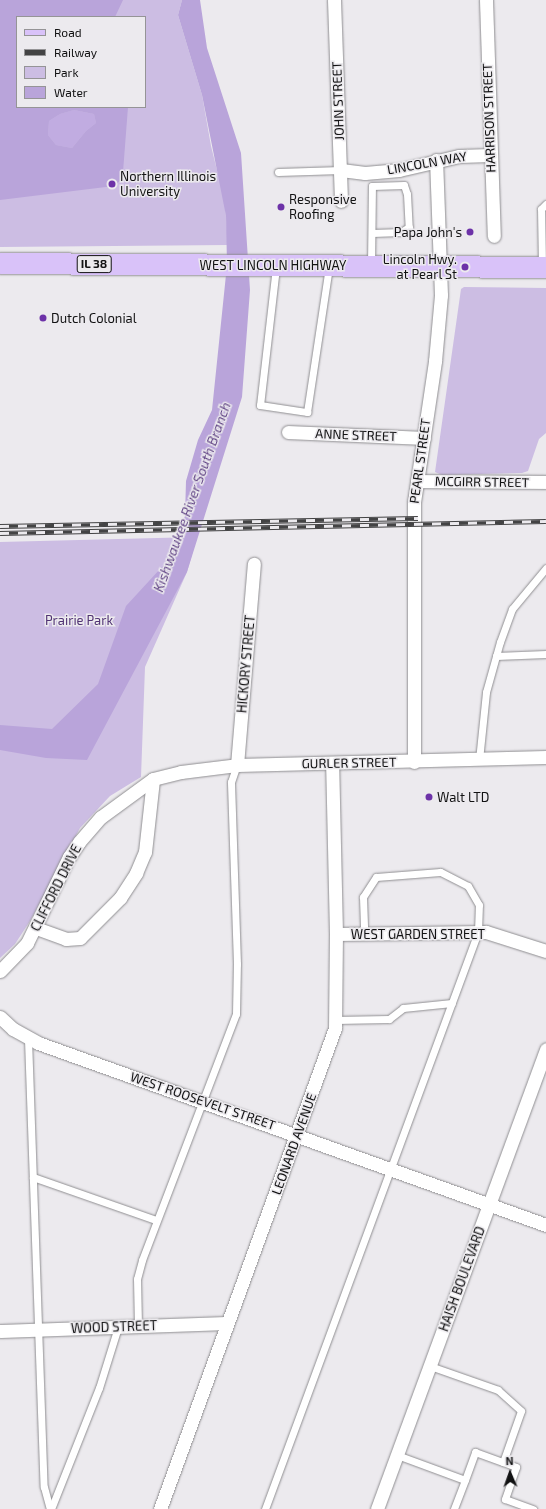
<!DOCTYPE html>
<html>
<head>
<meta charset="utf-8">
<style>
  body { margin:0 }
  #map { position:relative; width:546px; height:1509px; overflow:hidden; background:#eceaee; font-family:"Exo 2",sans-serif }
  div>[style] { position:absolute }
  .green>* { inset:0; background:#ccbde3 }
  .forest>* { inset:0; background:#c1ace1 }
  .water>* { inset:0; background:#b9a4da }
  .roads { filter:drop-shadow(0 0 1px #8f8e91) drop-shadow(0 0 1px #8f8e91) }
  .lane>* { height:7px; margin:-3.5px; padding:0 3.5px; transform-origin:3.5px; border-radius:3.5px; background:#fff }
  .street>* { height:13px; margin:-6.5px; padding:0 6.5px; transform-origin:6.5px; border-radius:6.5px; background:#fff }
  .primary>* { height:21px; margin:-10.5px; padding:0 10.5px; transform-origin:10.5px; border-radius:10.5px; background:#d9c2f9 }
  .rail>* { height:4.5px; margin-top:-2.25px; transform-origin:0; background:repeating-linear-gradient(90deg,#eceaee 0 9px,#434344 0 18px); box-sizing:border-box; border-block:1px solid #434344 }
  .dots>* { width:11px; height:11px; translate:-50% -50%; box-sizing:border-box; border:2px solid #eceaee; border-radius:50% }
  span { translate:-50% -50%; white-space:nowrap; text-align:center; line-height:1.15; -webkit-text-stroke:3px #eceaee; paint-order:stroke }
  .shield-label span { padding:1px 3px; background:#eceaee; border:1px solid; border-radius:3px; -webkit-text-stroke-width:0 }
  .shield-label { font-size:12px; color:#121213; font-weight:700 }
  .street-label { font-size:13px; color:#121213 }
  .poi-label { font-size:13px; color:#121213 }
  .left { translate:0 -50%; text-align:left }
  .right { translate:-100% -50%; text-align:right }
  .park-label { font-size:13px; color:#513374 }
  .water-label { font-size:14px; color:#604385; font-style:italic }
  .legend { position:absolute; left:16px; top:16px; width:130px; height:92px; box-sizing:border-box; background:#eceaee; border:1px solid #959496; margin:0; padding:5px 7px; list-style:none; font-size:12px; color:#121213 }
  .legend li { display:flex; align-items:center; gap:8px; height:20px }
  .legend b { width:20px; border:1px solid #959496 }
  .north { position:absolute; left:490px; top:1453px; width:40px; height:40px; -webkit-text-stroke:3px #eceaee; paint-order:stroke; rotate:358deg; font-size:11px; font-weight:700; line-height:16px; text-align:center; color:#121213 }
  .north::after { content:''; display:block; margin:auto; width:14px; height:18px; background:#121213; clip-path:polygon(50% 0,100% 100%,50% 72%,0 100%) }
</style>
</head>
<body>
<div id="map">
  <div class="green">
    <div style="clip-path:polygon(evenodd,0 0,182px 0,178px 15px,202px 95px,211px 146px,225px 202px,228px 245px,0 247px,0 0,17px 17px,145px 17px,145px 107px,17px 107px,17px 17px)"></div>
    <div style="clip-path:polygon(464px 287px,546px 288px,546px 433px,539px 439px,528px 471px,522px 473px,442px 475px,435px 472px,461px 289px)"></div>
    <div style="clip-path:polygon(197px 537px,187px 572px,145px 667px,141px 777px,110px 796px,80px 828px,30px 921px,15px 944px,0 958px,0 542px)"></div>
  </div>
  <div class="forest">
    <div style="clip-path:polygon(74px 110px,94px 114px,96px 123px,86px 131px,72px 148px,56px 145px,48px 135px,49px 121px,60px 114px)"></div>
  </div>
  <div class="water">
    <div style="clip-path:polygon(evenodd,0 0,123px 0,115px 17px,17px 17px,17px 107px,128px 107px,123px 172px,120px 181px,114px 186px,0 200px,0 0,74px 110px,94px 114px,96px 123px,86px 131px,72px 148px,56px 145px,48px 135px,49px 121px,60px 114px,74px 110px)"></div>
    <div style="clip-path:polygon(182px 0,200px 0,207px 48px,241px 153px,250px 290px,242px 397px,187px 572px,87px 760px,46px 758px,0 750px,0 725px,52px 729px,98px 684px,126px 606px,172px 556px,185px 516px,186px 481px,198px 440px,212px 410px,227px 265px,226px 216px,202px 95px,178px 15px)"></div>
  </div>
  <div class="roads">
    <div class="lane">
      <div style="left:278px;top:172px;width:63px;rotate:-1.8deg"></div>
      <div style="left:371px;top:265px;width:79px;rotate:-89.3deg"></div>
      <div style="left:372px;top:186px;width:32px;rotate:-2deg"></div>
      <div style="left:404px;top:185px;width:9px;rotate:72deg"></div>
      <div style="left:407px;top:194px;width:33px;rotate:87deg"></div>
      <div style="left:409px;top:227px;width:9px;rotate:148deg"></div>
      <div style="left:401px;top:232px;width:29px;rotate:178deg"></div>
      <div style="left:542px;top:265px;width:56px;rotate:-91deg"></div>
      <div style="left:541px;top:209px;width:7px;rotate:-45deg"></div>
      <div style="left:276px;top:267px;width:139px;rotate:96.6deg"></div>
      <div style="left:260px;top:405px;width:48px;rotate:8.5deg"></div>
      <div style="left:307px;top:412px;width:147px;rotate:-81.4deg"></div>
      <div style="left:496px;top:656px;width:50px;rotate:-2.3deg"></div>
      <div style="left:479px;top:760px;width:68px;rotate:-84.1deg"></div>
      <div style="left:486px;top:692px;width:52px;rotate:-74.4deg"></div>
      <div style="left:500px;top:642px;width:35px;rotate:-70deg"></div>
      <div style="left:512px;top:609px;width:53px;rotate:-50.3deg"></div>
      <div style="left:335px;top:1020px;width:54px;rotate:-1.1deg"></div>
      <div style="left:389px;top:1019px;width:18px;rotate:-38deg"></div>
      <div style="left:403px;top:1008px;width:49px;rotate:-5.8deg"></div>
      <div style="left:28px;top:1039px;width:448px;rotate:88deg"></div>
      <div style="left:44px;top:1487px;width:23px;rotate:75deg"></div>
      <div style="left:33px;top:1177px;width:130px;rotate:19.3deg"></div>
      <div style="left:138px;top:1326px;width:47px;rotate:-91.2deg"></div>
      <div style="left:137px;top:1279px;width:20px;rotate:-75deg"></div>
      <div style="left:142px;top:1260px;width:263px;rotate:-69.1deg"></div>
      <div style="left:236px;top:1014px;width:50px;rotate:-88.9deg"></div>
      <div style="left:237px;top:964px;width:182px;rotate:-91.9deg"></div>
      <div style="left:231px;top:782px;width:18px;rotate:-71deg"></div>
      <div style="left:430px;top:1366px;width:72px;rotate:19.4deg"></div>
      <div style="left:498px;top:1390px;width:31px;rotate:42deg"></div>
      <div style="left:521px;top:1411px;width:54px;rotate:109.4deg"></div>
      <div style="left:503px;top:1462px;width:14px;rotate:21deg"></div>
      <div style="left:516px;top:1467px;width:34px;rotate:109deg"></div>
      <div style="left:505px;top:1499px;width:30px;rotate:20deg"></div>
      <div style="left:397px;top:1455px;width:72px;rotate:20.2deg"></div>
      <div style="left:465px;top:1480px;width:31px;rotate:111deg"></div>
      <div style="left:465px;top:1480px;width:30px;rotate:-70deg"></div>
      <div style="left:475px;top:1452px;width:30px;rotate:20deg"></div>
      <div style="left:51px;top:1509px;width:130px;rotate:-68.4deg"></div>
      <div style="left:99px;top:1388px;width:64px;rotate:-72.7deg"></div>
      <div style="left:265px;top:1509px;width:615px;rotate:-69.74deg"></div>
      <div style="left:478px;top:932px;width:27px;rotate:-88deg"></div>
      <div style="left:479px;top:905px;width:22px;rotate:-120deg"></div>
      <div style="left:468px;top:886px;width:31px;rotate:-153deg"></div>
      <div style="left:440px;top:872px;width:64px;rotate:175.5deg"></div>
      <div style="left:376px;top:877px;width:24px;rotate:123deg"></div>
      <div style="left:363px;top:897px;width:37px;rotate:88deg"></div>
    </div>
    <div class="street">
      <div style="left:334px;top:0;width:201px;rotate:88deg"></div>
      <div style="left:486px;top:0;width:236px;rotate:88.1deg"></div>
      <div style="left:341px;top:170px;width:24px;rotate:7deg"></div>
      <div style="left:365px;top:173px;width:34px;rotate:-5deg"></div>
      <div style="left:399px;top:170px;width:62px;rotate:-13.1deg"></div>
      <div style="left:459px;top:156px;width:31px;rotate:-2deg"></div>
      <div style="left:288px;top:432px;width:136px;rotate:2.5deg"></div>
      <div style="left:417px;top:481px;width:129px;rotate:0.4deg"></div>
      <div style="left:414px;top:762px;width:260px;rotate:-90deg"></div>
      <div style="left:414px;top:502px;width:143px;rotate:-81.5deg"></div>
      <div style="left:435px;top:361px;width:66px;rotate:-84.8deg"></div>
      <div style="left:441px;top:295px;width:135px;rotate:-92.1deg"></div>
      <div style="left:237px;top:765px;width:202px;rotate:-85.2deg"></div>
      <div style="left:36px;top:928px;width:32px;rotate:20deg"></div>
      <div style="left:66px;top:939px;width:14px;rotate:-4deg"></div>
      <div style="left:80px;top:938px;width:57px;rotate:-45deg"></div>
      <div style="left:120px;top:898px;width:30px;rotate:-57deg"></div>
      <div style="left:136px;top:873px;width:23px;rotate:-67deg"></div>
      <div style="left:145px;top:852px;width:73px;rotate:-83.7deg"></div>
      <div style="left:336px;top:934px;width:150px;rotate:-0.8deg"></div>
      <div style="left:486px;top:932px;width:63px;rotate:17.6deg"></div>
      <div style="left:0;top:971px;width:39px;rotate:-46deg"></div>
      <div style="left:27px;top:943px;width:96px;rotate:-64deg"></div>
      <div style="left:69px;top:857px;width:18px;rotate:-56deg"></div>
      <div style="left:79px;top:842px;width:33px;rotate:-49deg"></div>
      <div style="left:101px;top:817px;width:64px;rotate:-36.2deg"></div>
      <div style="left:153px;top:779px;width:29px;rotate:-14deg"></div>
      <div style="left:181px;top:772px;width:56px;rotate:-7.1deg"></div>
      <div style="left:237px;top:765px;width:309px;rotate:-1.5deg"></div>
      <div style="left:0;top:1017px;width:18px;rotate:43deg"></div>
      <div style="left:13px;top:1029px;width:29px;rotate:29deg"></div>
      <div style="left:38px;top:1043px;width:540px;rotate:19.71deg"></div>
      <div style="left:0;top:1331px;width:227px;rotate:-2deg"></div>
      <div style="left:160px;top:1509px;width:512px;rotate:-70.01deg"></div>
      <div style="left:335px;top:1028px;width:94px;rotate:-89.4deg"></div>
      <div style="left:336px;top:934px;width:171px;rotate:-91.3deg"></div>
      <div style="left:377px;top:1509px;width:490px;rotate:-69.8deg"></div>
    </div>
    <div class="primary">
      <div style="left:0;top:263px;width:546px;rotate:0.42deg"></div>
    </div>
  </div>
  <div class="rail">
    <div style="left:0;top:526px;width:418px;rotate:-1.1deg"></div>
    <div style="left:0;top:533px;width:546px;rotate:-1.26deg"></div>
  </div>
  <div class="dots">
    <div style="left:112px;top:184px;background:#6d32a8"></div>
    <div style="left:281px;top:207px;background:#6d32a8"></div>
    <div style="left:470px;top:232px;background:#6d32a8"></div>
    <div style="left:465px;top:267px;background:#6d32a8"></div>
    <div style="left:43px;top:318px;background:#6d32a8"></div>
    <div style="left:429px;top:797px;background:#6d32a8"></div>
  </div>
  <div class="shield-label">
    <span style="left:94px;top:264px">IL 38</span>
  </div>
  <div class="street-label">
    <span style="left:338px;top:101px;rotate:-92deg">JOHN STREET</span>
    <span style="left:489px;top:118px;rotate:-92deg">HARRISON STREET</span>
    <span style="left:427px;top:163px;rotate:-10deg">LINCOLN WAY</span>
    <span style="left:273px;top:265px">WEST LINCOLN HIGHWAY</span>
    <span style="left:356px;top:435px;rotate:2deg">ANNE STREET</span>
    <span style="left:420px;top:461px;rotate:-82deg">PEARL STREET</span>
    <span style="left:482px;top:482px;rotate:1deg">MCGIRR STREET</span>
    <span style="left:246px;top:664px;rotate:-85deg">HICKORY STREET</span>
    <span style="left:349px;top:763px;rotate:-1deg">GURLER STREET</span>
    <span style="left:56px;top:888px;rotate:-63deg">CLIFFORD DRIVE</span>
    <span style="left:418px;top:934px">WEST GARDEN STREET</span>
    <span style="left:203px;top:1101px;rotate:19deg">WEST ROOSEVELT STREET</span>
    <span style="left:294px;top:1144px;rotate:-70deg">LEONARD AVENUE</span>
    <span style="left:462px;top:1279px;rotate:-70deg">HAISH BOULEVARD</span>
    <span style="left:114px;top:1327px;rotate:-2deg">WOOD STREET</span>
  </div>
  <div class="poi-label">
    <span class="left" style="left:120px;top:184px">Northern Illinois<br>University</span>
    <span class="left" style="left:289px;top:207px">Responsive<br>Roofing</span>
    <span class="right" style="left:462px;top:232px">Papa John's</span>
    <span class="right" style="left:457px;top:267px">Lincoln Hwy.<br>at Pearl St</span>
    <span class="left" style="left:51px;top:318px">Dutch Colonial</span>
    <span class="left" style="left:437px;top:797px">Walt LTD</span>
  </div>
  <div class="park-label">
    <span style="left:79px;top:620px">Prairie Park</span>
  </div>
  <div class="water-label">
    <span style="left:192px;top:497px;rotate:-70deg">Kishwaukee River South Branch</span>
  </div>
  <ul class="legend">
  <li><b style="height:5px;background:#d9c2f9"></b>Road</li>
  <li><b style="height:5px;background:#434344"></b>Railway</li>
  <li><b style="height:11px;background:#ccbde3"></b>Park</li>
  <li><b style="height:11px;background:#b9a4da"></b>Water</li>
  </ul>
  <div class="north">N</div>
</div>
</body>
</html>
